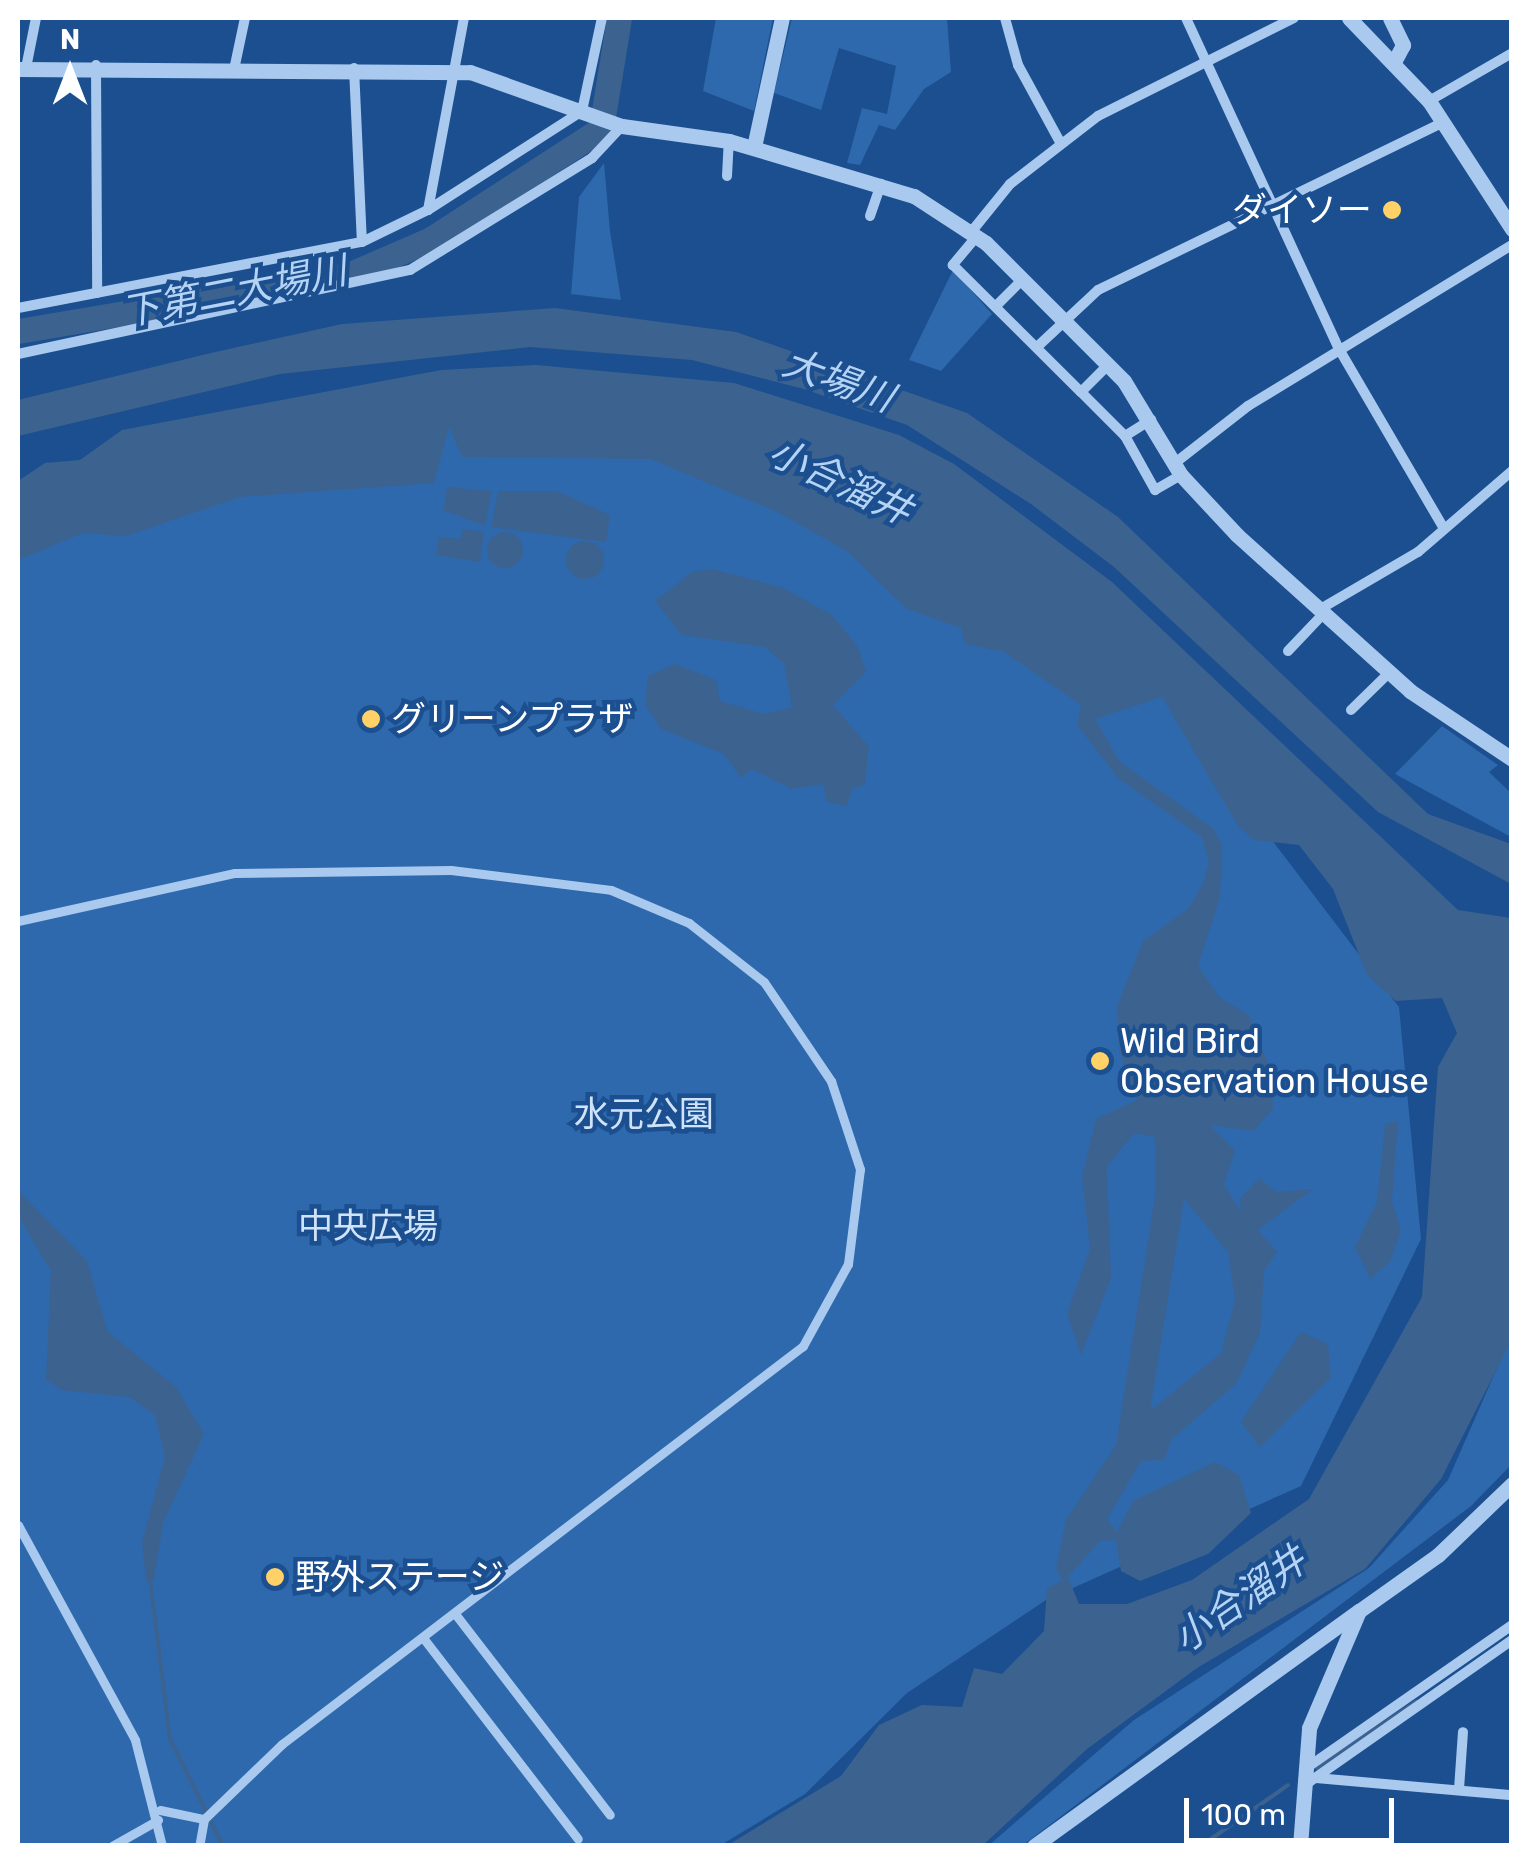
<!DOCTYPE html>
<html>
<head>
<meta charset="utf-8">
<style>
  body { margin:0 }
  #map { position:relative; width:1529px; height:1863px; overflow:hidden; background:#1b4f8f; font-family:Rubik,"Noto Sans JP",sans-serif }
  div>[style] { position:absolute }
  .green>* { inset:0; background:#2e69ad }
  .water>* { inset:0; background:#3c6290 }
  .round { border-radius:50% }
  .stream>* { height:4px; margin:-2px; padding:0 2px; transform-origin:2px; border-radius:2px; background:#3c6290 }
  .river>* { height:25px; margin:-12.5px; padding:0 12.5px; transform-origin:12.5px; border-radius:12.5px; background:#3c6290 }
  .pedestrian>* { height:9px; margin:-4.5px; padding:0 4.5px; transform-origin:4.5px; border-radius:4.5px; background:#a9c9ee }
  .minor>* { height:10px; margin:-5px; padding:0 5px; transform-origin:5px; border-radius:5px; background:#a9c9ee }
  .tertiary>* { height:15px; margin:-7.5px; padding:0 7.5px; transform-origin:7.5px; border-radius:7.5px; background:#a9c9ee }
  .dots>* { width:28px; height:28px; translate:-50% -50%; box-sizing:border-box; border:5px solid #1b4f8f; border-radius:50% }
  span { translate:-50% -50%; white-space:nowrap; text-align:center; line-height:1.15; -webkit-text-stroke:9px #1b4f8f; paint-order:stroke }
  .poi-label { font-size:35px; color:#fff }
  .right { translate:-100% -50%; text-align:right }
  .left { translate:0 -50%; text-align:left }
  .park-label { font-size:35px; color:#cfe3fa }
  .water-label { font-size:38px; color:#b5d3f5; font-style:italic }
  .frame { position:absolute; inset:0; border:20px solid #fff; pointer-events:none }
  .north { position:absolute; left:20px; top:20px; width:100px; height:100px; -webkit-text-stroke:8px #1b4f8f; paint-order:stroke; rotate:0deg; font-size:28px; font-weight:700; line-height:40px; text-align:center; color:#fff }
  .north::after { content:''; display:block; margin:auto; width:35px; height:45px; background:#fff; clip-path:polygon(50% 0,100% 100%,50% 72%,0 100%) }
  .scale { position:absolute; left:1184px; top:1798px; width:210px; height:45px; box-sizing:border-box; border:5px solid #fff; border-top:0; padding-left:12px; font-size:30px; line-height:35px; white-space:nowrap; color:#fff; -webkit-text-stroke:8px #1b4f8f; paint-order:stroke }
</style>
</head>
<body>
<div id="map">
  <div class="green">
    <div style="clip-path:polygon(716px 18px,773px 18px,754px 111px,703px 91px)"></div>
    <div style="clip-path:polygon(792px 18px,947px 18px,951px 72px,924px 89px,895px 130px,879px 125px,860px 165px,847px 163px,862px 108px,887px 114px,896px 66px,839px 48px,821px 110px,774px 93px)"></div>
    <div style="clip-path:polygon(604px 163px,610px 231px,621px 300px,571px 294px,579px 197px)"></div>
    <div style="clip-path:polygon(953px 270px,992px 314px,941px 371px,909px 360px)"></div>
    <div style="clip-path:polygon(407px 421px,650px 435px,1157px 689px,1399px 1007px,1421px 1239px,1301px 1486px,1046px 1600px,907px 1693px,805px 1794px,721px 1845px,18px 1846px,18px 536px)"></div>
    <div style="clip-path:polygon(1442px 726px,1498px 765px,1489px 772px,1511px 793px,1511px 837px,1395px 774px)"></div>
    <div style="clip-path:polygon(1511px 1336px,1511px 1465px,1471px 1506px,1023px 1845px,988px 1846px,1134px 1720px,1369px 1568px,1448px 1480px)"></div>
  </div>
  <div class="water">
    <div style="clip-path:polygon(555px 308px,736px 332px,967px 413px,1118px 517px,1428px 814px,1511px 844px,1511px 884px,1378px 812px,1114px 567px,1031px 504px,907px 425px,804px 389px,692px 360px,530px 347px,280px 374px,18px 436px,18px 400px,211px 353px,342px 324px)"></div>
    <div style="clip-path:polygon(evenodd,536px 365px,734px 383px,899px 435px,954px 464px,1112px 582px,1458px 910px,1511px 918px,1511px 1341px,1441px 1479px,1365px 1569px,1197px 1668px,1087px 1749px,983px 1845px,728px 1845px,841px 1776px,879px 1725px,922px 1705px,962px 1707px,974px 1668px,1002px 1674px,1044px 1631px,1047px 1588px,1063px 1580px,1056px 1569px,1066px 1520px,1116px 1445px,1155px 1196px,1155px 1137px,1134px 1133px,1107px 1167px,1111px 1278px,1081px 1355px,1067px 1314px,1090px 1248px,1082px 1177px,1096px 1119px,1137px 1100px,1119px 1051px,1117px 1007px,1143px 941px,1189px 908px,1202px 885px,1209px 863px,1202px 837px,1119px 779px,1077px 725px,1081px 705px,1004px 652px,965px 644px,961px 628px,907px 609px,847px 551px,775px 511px,650px 459px,462px 457px,449px 427px,434px 483px,240px 497px,126px 536px,83px 533px,18px 560px,18px 481px,45px 463px,80px 460px,122px 430px,441px 370px,536px 365px,1162px 697px,1238px 826px,1254px 840px,1299px 845px,1333px 889px,1367px 975px,1396px 1001px,1442px 998px,1457px 1033px,1438px 1067px,1422px 1297px,1309px 1499px,1192px 1580px,1127px 1604px,1079px 1604px,1068px 1577px,1100px 1541px,1116px 1540px,1121px 1571px,1140px 1581px,1208px 1554px,1251px 1513px,1239px 1475px,1215px 1462px,1133px 1501px,1117px 1532px,1107px 1519px,1141px 1461px,1164px 1460px,1172px 1439px,1236px 1384px,1260px 1333px,1264px 1271px,1277px 1252px,1258px 1230px,1313px 1189px,1276px 1192px,1259px 1178px,1240px 1199px,1241px 1212px,1224px 1184px,1235px 1151px,1210px 1125px,1253px 1131px,1273px 1109px,1272px 1075px,1250px 1016px,1219px 997px,1198px 966px,1220px 897px,1222px 845px,1214px 829px,1119px 761px,1095px 719px,1162px 697px,536px 365px,1184px 1199px,1228px 1252px,1235px 1300px,1221px 1353px,1150px 1411px,1184px 1199px)"></div>
    <div style="clip-path:polygon(447px 487px,492px 491px,485px 526px,443px 510px)"></div>
    <div style="clip-path:polygon(498px 491px,557px 491px,610px 515px,606px 542px,491px 527px)"></div>
    <div style="clip-path:polygon(463px 529px,484px 532px,480px 562px,436px 555px,439px 537px,461px 539px)"></div>
    <div class="round" style="left:487px;top:532px;width:36px;height:36px"></div>
    <div class="round" style="left:566px;top:541px;width:38px;height:38px"></div>
    <div style="clip-path:polygon(713px 569px,783px 588px,832px 615px,858px 647px,866px 672px,833px 705px,869px 747px,865px 785px,852px 789px,847px 806px,827px 802px,823px 784px,792px 789px,752px 769px,741px 778px,724px 754px,661px 729px,645px 704px,648px 676px,675px 664px,716px 680px,720px 701px,764px 714px,792px 707px,784px 664px,765px 647px,682px 635px,655px 601px,692px 572px)"></div>
    <div style="clip-path:polygon(1398px 1121px,1392px 1201px,1401px 1231px,1390px 1262px,1370px 1279px,1355px 1247px,1377px 1202px,1385px 1124px)"></div>
    <div style="clip-path:polygon(18px 1190px,87px 1261px,108px 1332px,176px 1387px,204px 1434px,163px 1523px,154px 1580px,146px 1581px,142px 1542px,165px 1457px,155px 1415px,129px 1397px,61px 1390px,46px 1379px,51px 1271px,18px 1216px)"></div>
    <div style="clip-path:polygon(1301px 1332px,1328px 1344px,1331px 1377px,1260px 1447px,1241px 1422px)"></div>
  </div>
  <div class="stream">
    <div style="left:150px;top:1578px;width:162px;rotate:82.9deg"></div>
    <div style="left:170px;top:1739px;width:119px;rotate:63.6deg"></div>
    <div style="left:1317px;top:1768px;width:120px;rotate:-33.8deg"></div>
    <div style="left:1201px;top:1846px;width:106px;rotate:-35deg"></div>
  </div>
  <div class="river">
    <div style="left:18px;top:331px;width:335px;rotate:-9.6deg"></div>
    <div style="left:348px;top:275px;width:90px;rotate:-23.4deg"></div>
    <div style="left:431px;top:239px;width:202px;rotate:-32.9deg"></div>
    <div style="left:601px;top:129px;width:112px;rotate:-80.8deg"></div>
  </div>
  <div class="pedestrian">
    <div style="left:18px;top:921px;width:222px;rotate:-12.5deg"></div>
    <div style="left:235px;top:873px;width:216px;rotate:-0.8deg"></div>
    <div style="left:451px;top:870px;width:161px;rotate:7.1deg"></div>
    <div style="left:611px;top:890px;width:85px;rotate:22.9deg"></div>
    <div style="left:689px;top:923px;width:95px;rotate:38.2deg"></div>
    <div style="left:764px;top:982px;width:120px;rotate:55.9deg"></div>
    <div style="left:831px;top:1081px;width:93px;rotate:71.8deg"></div>
    <div style="left:860px;top:1169px;width:96px;rotate:97.2deg"></div>
    <div style="left:848px;top:1264px;width:94px;rotate:118.8deg"></div>
    <div style="left:803px;top:1346px;width:656px;rotate:142.62deg"></div>
    <div style="left:282px;top:1744px;width:108px;rotate:136.1deg"></div>
    <div style="left:204px;top:1819px;width:27px;rotate:100deg"></div>
    <div style="left:18px;top:1525px;width:245px;rotate:61.4deg"></div>
    <div style="left:135px;top:1740px;width:109px;rotate:75.7deg"></div>
    <div style="left:456px;top:1615px;width:252px;rotate:52.4deg"></div>
    <div style="left:424px;top:1639px;width:252px;rotate:52.4deg"></div>
    <div style="left:160px;top:1810px;width:45px;rotate:11.6deg"></div>
    <div style="left:112px;top:1846px;width:53px;rotate:-29.5deg"></div>
  </div>
  <div class="minor">
    <div style="left:1005px;top:18px;width:49px;rotate:74.5deg"></div>
    <div style="left:1018px;top:65px;width:88px;rotate:61.4deg"></div>
    <div style="left:1186px;top:18px;width:365px;rotate:65.2deg"></div>
    <div style="left:1339px;top:349px;width:208px;rotate:59.7deg"></div>
    <div style="left:96px;top:65px;width:228px;rotate:89.7deg"></div>
    <div style="left:235px;top:65px;width:48px;rotate:-78deg"></div>
    <div style="left:26px;top:68px;width:51px;rotate:-78.7deg"></div>
    <div style="left:354px;top:68px;width:174px;rotate:87.4deg"></div>
    <div style="left:1429px;top:101px;width:96px;rotate:-30deg"></div>
    <div style="left:727px;top:176px;width:35px;rotate:-87deg"></div>
    <div style="left:428px;top:210px;width:195px;rotate:-79.4deg"></div>
    <div style="left:870px;top:216px;width:34px;rotate:-71deg"></div>
    <div style="left:972px;top:231px;width:60px;rotate:-51deg"></div>
    <div style="left:1010px;top:184px;width:111px;rotate:-37.7deg"></div>
    <div style="left:1098px;top:116px;width:219px;rotate:-26.6deg"></div>
    <div style="left:977px;top:236px;width:38px;rotate:130deg"></div>
    <div style="left:953px;top:265px;width:180px;rotate:44.8deg"></div>
    <div style="left:1081px;top:392px;width:38px;rotate:-45deg"></div>
    <div style="left:996px;top:306px;width:37px;rotate:-45deg"></div>
    <div style="left:18px;top:308px;width:350px;rotate:-10.9deg"></div>
    <div style="left:362px;top:242px;width:73px;rotate:-25.9deg"></div>
    <div style="left:428px;top:210px;width:183px;rotate:-32.7deg"></div>
    <div style="left:582px;top:111px;width:95px;rotate:-77.9deg"></div>
    <div style="left:1037px;top:347px;width:83px;rotate:-43.1deg"></div>
    <div style="left:1098px;top:290px;width:385px;rotate:-25.9deg"></div>
    <div style="left:18px;top:354px;width:401px;rotate:-12.1deg"></div>
    <div style="left:410px;top:270px;width:214px;rotate:-31.6deg"></div>
    <div style="left:592px;top:158px;width:44px;rotate:-46.8deg"></div>
    <div style="left:1081px;top:392px;width:62px;rotate:45deg"></div>
    <div style="left:1125px;top:436px;width:62px;rotate:60.9deg"></div>
    <div style="left:1155px;top:490px;width:30px;rotate:-30deg"></div>
    <div style="left:1125px;top:436px;width:31px;rotate:-32deg"></div>
    <div style="left:1175px;top:463px;width:93px;rotate:-38deg"></div>
    <div style="left:1248px;top:406px;width:309px;rotate:-31.4deg"></div>
    <div style="left:1322px;top:608px;width:111px;rotate:-30.3deg"></div>
    <div style="left:1418px;top:552px;width:124px;rotate:-40.8deg"></div>
    <div style="left:1288px;top:651px;width:54px;rotate:-46.5deg"></div>
    <div style="left:1351px;top:710px;width:54px;rotate:-44.3deg"></div>
    <div style="left:1305px;top:1769px;width:252px;rotate:-34.8deg"></div>
    <div style="left:1316px;top:1778px;width:197px;rotate:5deg"></div>
    <div style="left:1305px;top:1785px;width:253px;rotate:-35deg"></div>
    <div style="left:1459px;top:1789px;width:57px;rotate:-86deg"></div>
    <div style="left:1213px;top:1846px;width:2px;rotate:-63deg"></div>
  </div>
  <div class="tertiary">
    <div style="left:1349px;top:18px;width:115px;rotate:46.1deg"></div>
    <div style="left:1429px;top:101px;width:153px;rotate:57deg"></div>
    <div style="left:1390px;top:18px;width:30px;rotate:64deg"></div>
    <div style="left:1403px;top:45px;width:19px;rotate:118deg"></div>
    <div style="left:18px;top:69px;width:452px;rotate:0.4deg"></div>
    <div style="left:470px;top:72px;width:161px;rotate:19.6deg"></div>
    <div style="left:622px;top:126px;width:108px;rotate:8deg"></div>
    <div style="left:729px;top:141px;width:193px;rotate:16.6deg"></div>
    <div style="left:914px;top:196px;width:86px;rotate:33.1deg"></div>
    <div style="left:986px;top:243px;width:195px;rotate:45deg"></div>
    <div style="left:1124px;top:381px;width:110px;rotate:58.8deg"></div>
    <div style="left:1181px;top:475px;width:82px;rotate:47deg"></div>
    <div style="left:1237px;top:535px;width:233px;rotate:42deg"></div>
    <div style="left:1410px;top:691px;width:123px;rotate:33.7deg"></div>
    <div style="left:754px;top:147px;width:132px;rotate:-77.8deg"></div>
    <div style="left:1034px;top:1846px;width:401px;rotate:-35.9deg"></div>
    <div style="left:1300px;top:1846px;width:118px;rotate:-85.6deg"></div>
    <div style="left:1309px;top:1728px;width:127px;rotate:-66.9deg"></div>
    <div style="left:1359px;top:1611px;width:97px;rotate:-35.3deg"></div>
    <div style="left:1438px;top:1555px;width:103px;rotate:-43.8deg"></div>
  </div>
  <div class="dots">
    <div style="left:1392px;top:210px;background:#ffd166"></div>
    <div style="left:371px;top:719px;background:#ffd166"></div>
    <div style="left:1100px;top:1061px;background:#ffd166"></div>
    <div style="left:275px;top:1577px;background:#ffd166"></div>
  </div>
  <div class="poi-label">
    <span class="right" style="left:1372px;top:210px">ダイソー</span>
    <span class="left" style="left:391px;top:719px">グリーンプラザ</span>
    <span class="left" style="left:1120px;top:1061px">Wild Bird<br>Observation House</span>
    <span class="left" style="left:295px;top:1577px">野外ステージ</span>
  </div>
  <div class="park-label">
    <span style="left:644px;top:1114px">水元公園</span>
    <span style="left:368px;top:1226px">中央広場</span>
  </div>
  <div class="water-label">
    <span style="left:234px;top:292px;rotate:-11deg">下第二大場川</span>
    <span style="left:838px;top:381px;rotate:20deg">大場川</span>
    <span style="left:840px;top:482px;rotate:25deg">小合溜井</span>
    <span style="left:1240px;top:1600px;rotate:-35deg">小合溜井</span>
  </div>
  <div class="frame"></div>
  <div class="north">N</div>
  <div class="scale">100 m</div>
</div>
</body>
</html>
